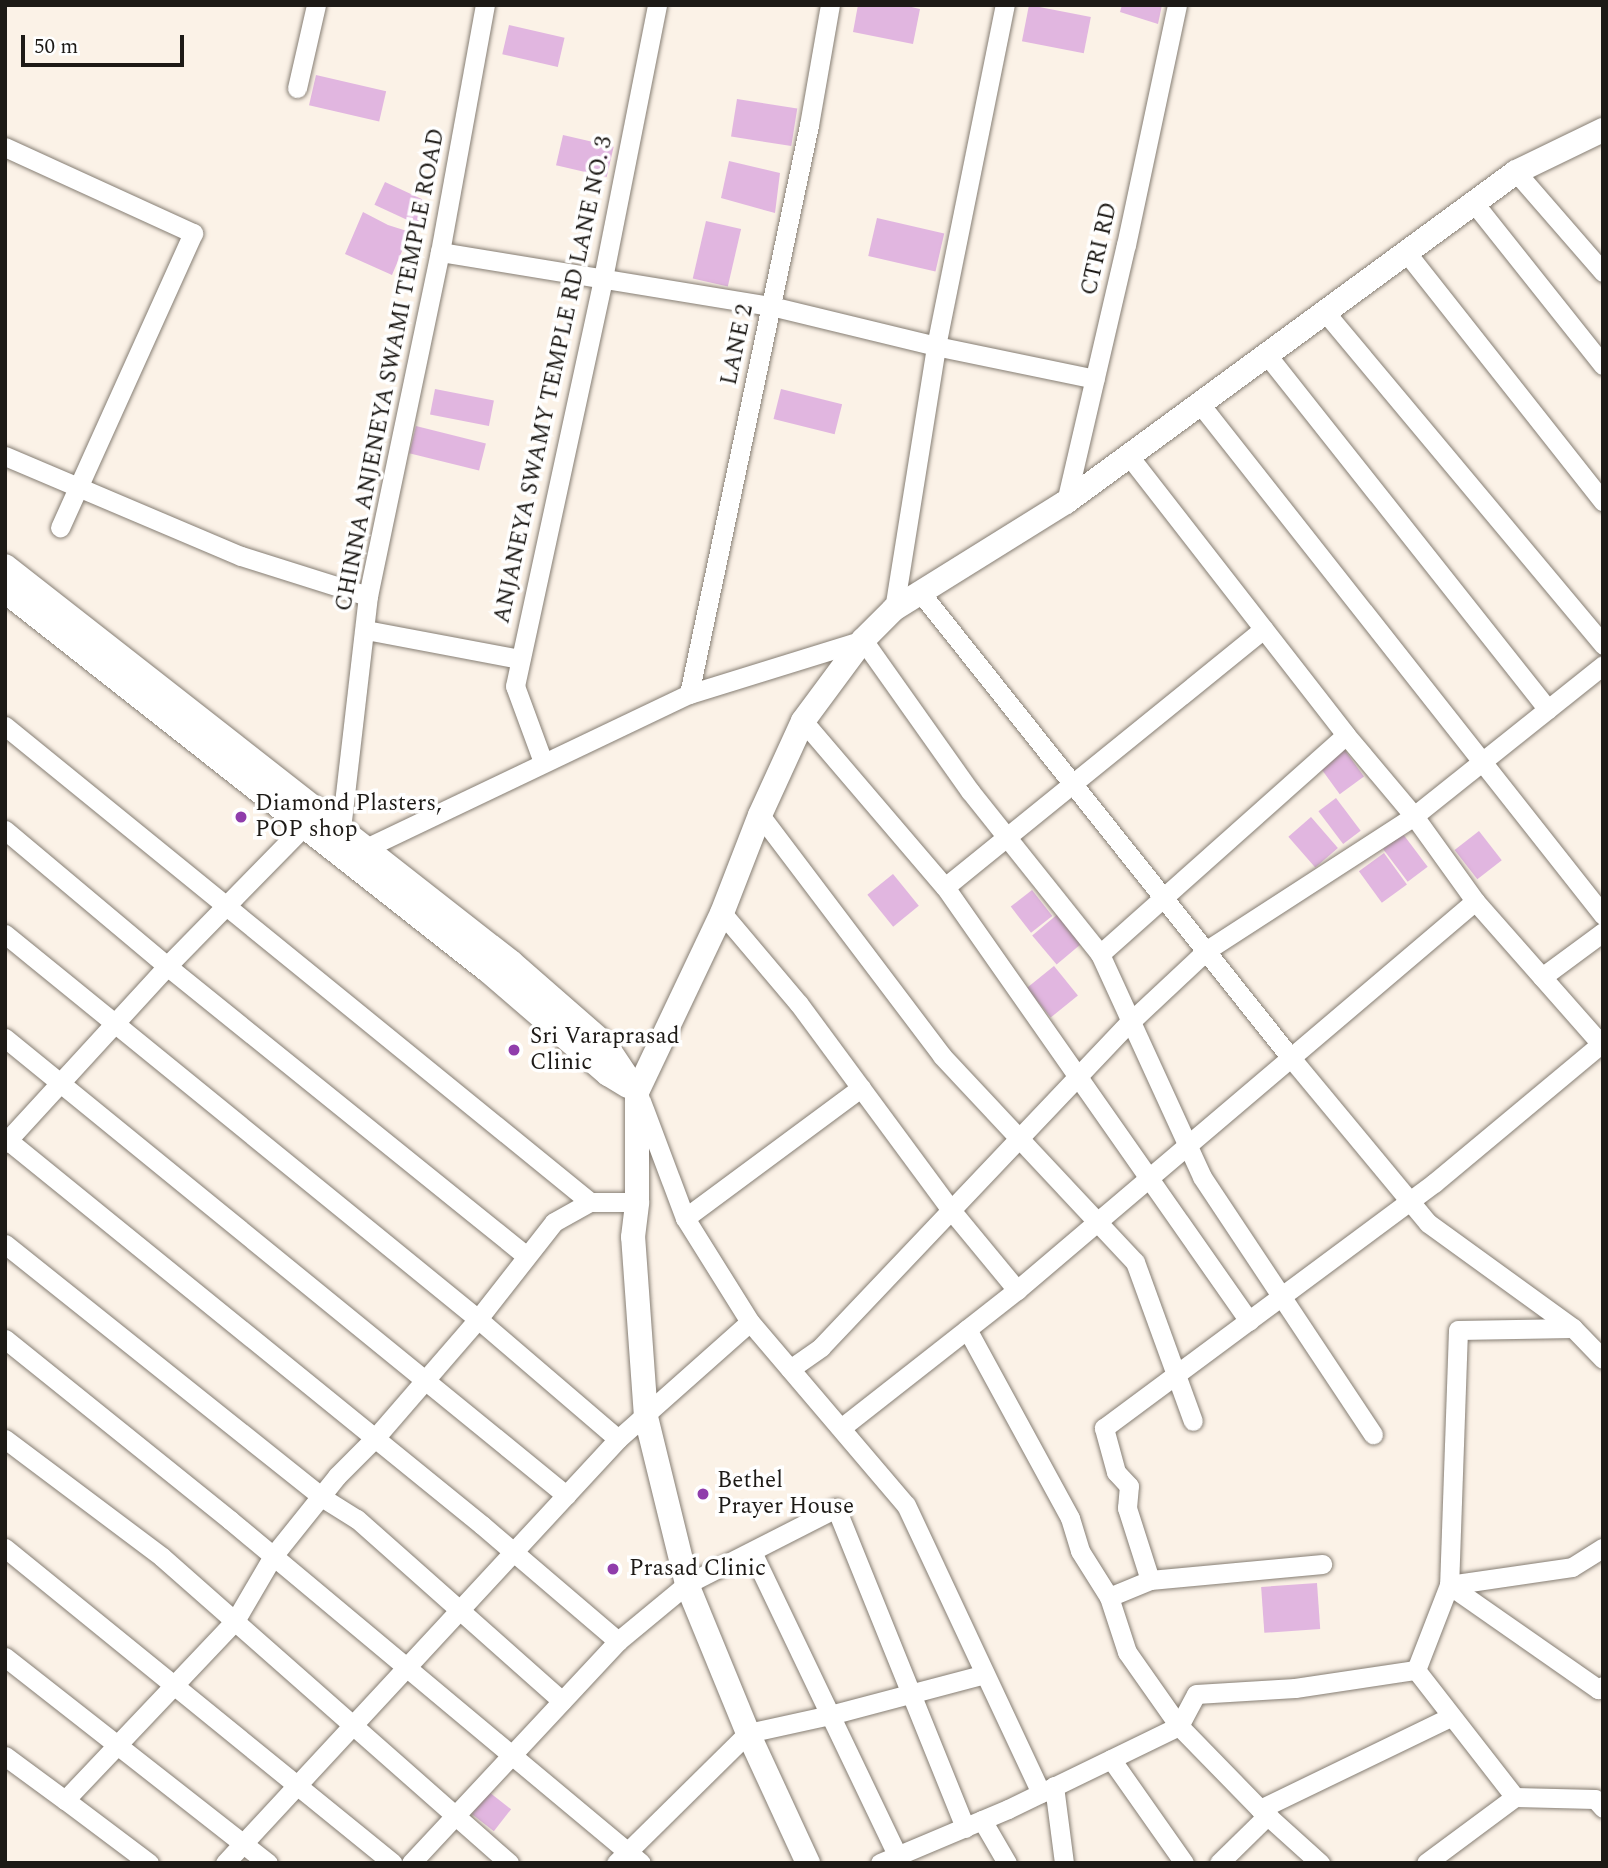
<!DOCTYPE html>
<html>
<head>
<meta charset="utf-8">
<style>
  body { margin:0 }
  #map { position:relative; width:1608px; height:1868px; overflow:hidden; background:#fbf2e7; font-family:Spectral,serif }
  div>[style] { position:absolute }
  .building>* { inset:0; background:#e1b6e0; transform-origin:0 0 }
  .roads { filter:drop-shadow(0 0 2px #867e74) drop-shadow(0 0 2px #867e74) }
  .minor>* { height:19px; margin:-9.5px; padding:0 9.5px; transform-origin:9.5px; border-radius:9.5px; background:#fff }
  .tertiary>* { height:24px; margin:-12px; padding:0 12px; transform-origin:12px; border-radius:12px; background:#fff }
  .dots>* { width:19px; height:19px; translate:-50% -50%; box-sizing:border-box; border:4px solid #fff; border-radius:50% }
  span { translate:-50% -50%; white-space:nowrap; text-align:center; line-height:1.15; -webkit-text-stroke:7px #fff; paint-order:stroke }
  .street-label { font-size:23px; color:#1d1a16 }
  .poi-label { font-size:23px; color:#1d1a16 }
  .left { translate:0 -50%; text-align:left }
  .frame { position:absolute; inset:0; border:7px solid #1d1a16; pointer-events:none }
  .scale { position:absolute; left:21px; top:35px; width:163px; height:32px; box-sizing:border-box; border:4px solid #1d1a16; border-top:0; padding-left:9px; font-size:21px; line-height:24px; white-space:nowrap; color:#1d1a16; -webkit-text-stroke:5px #fff; paint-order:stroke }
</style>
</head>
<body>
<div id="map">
  <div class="building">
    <div style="clip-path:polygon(858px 5px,903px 5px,920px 9px,913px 44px,853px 32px)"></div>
    <div style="left:1029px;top:5px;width:63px;height:37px;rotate:11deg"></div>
    <div style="clip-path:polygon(1122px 5px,1162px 5px,1158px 24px,1120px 12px)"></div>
    <div style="left:509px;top:25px;width:57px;height:30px;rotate:13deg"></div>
    <div style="left:316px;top:75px;width:72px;height:31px;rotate:13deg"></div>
    <div style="left:737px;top:99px;width:61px;height:38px;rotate:9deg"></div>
    <div style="left:563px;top:135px;width:52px;height:31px;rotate:13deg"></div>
    <div style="clip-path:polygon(729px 161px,780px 173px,775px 213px,721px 198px)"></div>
    <div style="left:385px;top:182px;width:47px;height:25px;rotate:25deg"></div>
    <div style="clip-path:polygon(363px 212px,388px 225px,410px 232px,392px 275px,345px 254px)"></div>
    <div style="left:877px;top:218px;width:69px;height:39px;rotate:13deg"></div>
    <div style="left:706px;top:221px;width:36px;height:59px;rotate:13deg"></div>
    <div style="left:435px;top:389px;width:60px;height:26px;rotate:11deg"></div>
    <div style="left:781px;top:389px;width:63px;height:31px;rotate:14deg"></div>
    <div style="left:416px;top:426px;width:72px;height:28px;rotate:14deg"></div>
    <div style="left:1344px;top:749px;width:34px;height:30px;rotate:54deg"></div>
    <div style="left:1336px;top:798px;width:41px;height:22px;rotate:53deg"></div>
    <div style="left:1311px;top:817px;width:41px;height:30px;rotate:49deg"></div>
    <div style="left:1479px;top:831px;width:37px;height:31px;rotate:52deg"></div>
    <div style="left:1403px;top:834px;width:41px;height:25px;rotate:53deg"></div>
    <div style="left:1384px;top:853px;width:39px;height:31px;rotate:54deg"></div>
    <div style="left:893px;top:874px;width:41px;height:33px;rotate:51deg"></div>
    <div style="left:1032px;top:890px;width:33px;height:27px;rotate:52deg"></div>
    <div style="left:1059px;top:913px;width:38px;height:35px;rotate:50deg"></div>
    <div style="left:1054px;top:966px;width:38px;height:35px;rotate:51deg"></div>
    <div style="left:1317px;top:1583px;width:46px;height:56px;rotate:86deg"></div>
    <div style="left:489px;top:1792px;width:28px;height:28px;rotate:38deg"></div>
  </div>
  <div class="roads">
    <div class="minor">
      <div style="left:297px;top:88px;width:85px;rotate:-77.1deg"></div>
      <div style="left:5px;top:147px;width:207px;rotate:24.6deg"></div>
      <div style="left:193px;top:233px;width:323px;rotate:114.3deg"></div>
      <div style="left:1516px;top:172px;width:133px;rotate:49deg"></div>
      <div style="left:1474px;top:203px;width:207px;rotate:51.5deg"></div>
      <div style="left:440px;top:252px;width:335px;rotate:9.3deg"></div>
      <div style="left:771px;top:306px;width:170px;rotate:13.6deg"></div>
      <div style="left:936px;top:346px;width:162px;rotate:11.7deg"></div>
      <div style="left:1406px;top:252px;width:318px;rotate:51.7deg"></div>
      <div style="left:1325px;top:312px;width:434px;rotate:50.1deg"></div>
      <div style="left:1267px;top:355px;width:452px;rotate:51.6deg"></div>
      <div style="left:1200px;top:404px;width:651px;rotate:51.74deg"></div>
      <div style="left:5px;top:456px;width:256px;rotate:23deg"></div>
      <div style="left:241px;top:556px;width:133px;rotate:17.5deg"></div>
      <div style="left:1129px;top:456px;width:353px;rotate:52.1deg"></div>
      <div style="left:1346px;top:735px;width:106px;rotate:50deg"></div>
      <div style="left:1414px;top:816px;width:105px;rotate:54.3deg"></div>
      <div style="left:1475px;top:901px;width:193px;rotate:48.6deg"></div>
      <div style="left:1066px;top:502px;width:264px;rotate:-76.9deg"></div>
      <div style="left:1126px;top:245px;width:245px;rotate:-78deg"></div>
      <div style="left:920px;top:592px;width:596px;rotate:51.48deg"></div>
      <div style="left:1291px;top:1058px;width:214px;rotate:50.3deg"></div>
      <div style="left:1428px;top:1223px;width:179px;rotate:35.9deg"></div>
      <div style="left:1573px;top:1328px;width:43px;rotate:45.9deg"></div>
      <div style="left:894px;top:609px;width:266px;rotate:-80.9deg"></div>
      <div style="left:936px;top:346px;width:348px;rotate:-78.6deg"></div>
      <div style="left:366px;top:630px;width:157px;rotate:10.7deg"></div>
      <div style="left:689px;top:694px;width:582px;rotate:-78.09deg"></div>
      <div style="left:809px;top:125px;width:122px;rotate:-80.1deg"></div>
      <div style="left:803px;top:721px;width:218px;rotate:49.5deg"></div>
      <div style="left:5px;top:726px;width:754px;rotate:39.13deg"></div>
      <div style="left:543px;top:762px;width:81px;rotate:-110.2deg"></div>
      <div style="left:515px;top:686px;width:417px;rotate:-77.8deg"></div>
      <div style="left:603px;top:278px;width:278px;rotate:-78.8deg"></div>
      <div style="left:760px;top:815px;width:302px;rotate:52.9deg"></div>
      <div style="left:942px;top:1056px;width:282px;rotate:46.9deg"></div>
      <div style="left:1135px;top:1262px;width:169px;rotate:70deg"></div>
      <div style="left:341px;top:829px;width:235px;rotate:-83.4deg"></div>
      <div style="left:368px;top:596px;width:351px;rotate:-78.2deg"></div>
      <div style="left:440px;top:252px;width:251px;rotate:-79.7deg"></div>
      <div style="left:5px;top:830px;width:212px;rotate:40deg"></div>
      <div style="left:167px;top:966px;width:461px;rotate:38.9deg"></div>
      <div style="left:366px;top:848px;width:358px;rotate:-25.5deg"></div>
      <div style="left:689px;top:694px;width:182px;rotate:-17.2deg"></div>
      <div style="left:863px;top:640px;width:185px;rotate:54.7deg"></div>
      <div style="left:970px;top:791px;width:208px;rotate:51.4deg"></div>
      <div style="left:1100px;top:954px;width:245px;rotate:65.4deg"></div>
      <div style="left:1202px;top:1177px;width:309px;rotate:56.4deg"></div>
      <div style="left:722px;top:913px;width:119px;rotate:49.8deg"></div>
      <div style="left:799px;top:1004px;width:256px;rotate:53.6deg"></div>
      <div style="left:951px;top:1210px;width:104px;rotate:50.5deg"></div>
      <div style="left:5px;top:934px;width:610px;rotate:39.14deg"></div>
      <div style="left:478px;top:1319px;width:184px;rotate:40.6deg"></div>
      <div style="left:1100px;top:954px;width:329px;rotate:-41.7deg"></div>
      <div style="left:1542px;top:977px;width:76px;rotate:-36.4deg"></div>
      <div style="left:5px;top:1038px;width:724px;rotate:39.17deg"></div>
      <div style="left:641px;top:1101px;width:125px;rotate:69.4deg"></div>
      <div style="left:685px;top:1218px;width:123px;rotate:58deg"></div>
      <div style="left:5px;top:1138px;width:614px;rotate:39.05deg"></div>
      <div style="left:482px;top:1525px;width:179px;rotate:40.5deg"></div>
      <div style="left:5px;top:1143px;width:240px;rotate:-47.5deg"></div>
      <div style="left:167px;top:966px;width:197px;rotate:-45.6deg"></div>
      <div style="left:685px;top:1218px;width:219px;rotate:-36.5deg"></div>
      <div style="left:5px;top:1244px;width:407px;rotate:38.6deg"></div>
      <div style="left:323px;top:1498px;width:40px;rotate:32deg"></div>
      <div style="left:357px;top:1519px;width:274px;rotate:41.6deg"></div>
      <div style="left:1249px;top:1321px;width:530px;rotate:-125.01deg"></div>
      <div style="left:945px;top:887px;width:410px;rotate:-39deg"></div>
      <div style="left:1573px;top:1328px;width:115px;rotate:179deg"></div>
      <div style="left:1458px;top:1330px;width:255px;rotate:92deg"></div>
      <div style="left:1449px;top:1585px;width:182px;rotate:34.9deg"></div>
      <div style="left:1598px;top:1689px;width:6px;rotate:-31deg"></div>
      <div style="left:967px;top:1329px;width:215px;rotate:61.4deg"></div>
      <div style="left:1070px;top:1518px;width:34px;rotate:73deg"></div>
      <div style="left:1080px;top:1551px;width:54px;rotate:57.8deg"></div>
      <div style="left:1109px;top:1597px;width:58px;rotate:71.9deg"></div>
      <div style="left:1127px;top:1652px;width:90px;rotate:54.9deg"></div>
      <div style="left:1179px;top:1726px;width:116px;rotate:45.7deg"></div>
      <div style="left:1260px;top:1809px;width:81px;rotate:42deg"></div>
      <div style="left:5px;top:1339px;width:289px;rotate:38.8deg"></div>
      <div style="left:230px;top:1520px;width:535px;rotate:39.85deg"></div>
      <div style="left:790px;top:1369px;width:38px;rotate:-35deg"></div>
      <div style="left:821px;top:1347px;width:447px;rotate:-46.5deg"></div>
      <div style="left:1129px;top:1023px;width:107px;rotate:-43.1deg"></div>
      <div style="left:1207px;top:950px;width:247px;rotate:-32.9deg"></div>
      <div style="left:1414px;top:816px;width:242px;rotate:-38.6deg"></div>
      <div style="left:841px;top:1428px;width:224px;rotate:-38.1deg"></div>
      <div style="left:1017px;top:1290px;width:601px;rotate:-40.34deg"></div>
      <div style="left:5px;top:1439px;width:196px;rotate:36.9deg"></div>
      <div style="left:162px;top:1557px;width:463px;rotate:41.4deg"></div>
      <div style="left:5px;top:1548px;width:499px;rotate:39.1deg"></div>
      <div style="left:752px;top:1552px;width:336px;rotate:64.4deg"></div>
      <div style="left:1150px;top:1580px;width:76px;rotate:-107.7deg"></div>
      <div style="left:1127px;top:1508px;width:22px;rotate:-85deg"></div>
      <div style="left:1129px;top:1486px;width:19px;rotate:-133deg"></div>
      <div style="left:1116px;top:1472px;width:46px;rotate:-105.3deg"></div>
      <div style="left:1104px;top:1428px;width:411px;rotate:-36.6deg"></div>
      <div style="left:1434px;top:1183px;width:217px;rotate:-39.8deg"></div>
      <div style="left:1109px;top:1597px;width:44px;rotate:-22.5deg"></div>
      <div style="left:1150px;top:1580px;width:173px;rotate:-5.3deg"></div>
      <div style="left:5px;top:1657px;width:334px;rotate:38.1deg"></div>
      <div style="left:1416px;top:1670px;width:91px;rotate:-68.8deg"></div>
      <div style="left:1449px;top:1585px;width:124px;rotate:-8.3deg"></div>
      <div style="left:1572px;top:1567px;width:36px;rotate:-32deg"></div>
      <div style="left:5px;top:1756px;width:74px;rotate:36.3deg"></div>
      <div style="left:1111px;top:1759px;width:127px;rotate:54.9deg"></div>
      <div style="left:1054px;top:1786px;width:78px;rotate:82.6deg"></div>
      <div style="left:1260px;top:1809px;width:211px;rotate:-25.8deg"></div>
      <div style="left:982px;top:1820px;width:50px;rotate:59.8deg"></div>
      <div style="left:149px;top:1863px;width:105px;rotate:-143.1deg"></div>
      <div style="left:65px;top:1800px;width:247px;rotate:-46.5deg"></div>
      <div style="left:235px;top:1621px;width:75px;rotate:-59.7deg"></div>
      <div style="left:273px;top:1556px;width:102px;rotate:-51.3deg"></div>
      <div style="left:337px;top:1476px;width:54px;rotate:-45deg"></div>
      <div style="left:375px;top:1438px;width:157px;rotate:-49.1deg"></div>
      <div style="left:478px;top:1319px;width:123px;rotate:-51.9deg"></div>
      <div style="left:554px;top:1222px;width:41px;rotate:-29.1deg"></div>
      <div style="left:590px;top:1202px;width:47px"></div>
      <div style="left:225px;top:1863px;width:578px;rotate:-47.17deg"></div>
      <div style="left:618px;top:1439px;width:176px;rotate:-41.6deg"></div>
      <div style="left:750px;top:1322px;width:240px;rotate:49.6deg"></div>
      <div style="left:906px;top:1505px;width:318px;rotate:64.9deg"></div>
      <div style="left:411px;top:1863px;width:304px;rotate:-47deg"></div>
      <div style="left:618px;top:1641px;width:89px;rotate:-39.6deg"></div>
      <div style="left:687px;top:1584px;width:167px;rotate:-27deg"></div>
      <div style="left:836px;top:1508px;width:345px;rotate:68deg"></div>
      <div style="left:616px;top:1863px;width:185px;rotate:-44.6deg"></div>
      <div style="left:748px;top:1733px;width:84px;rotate:-12.4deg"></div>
      <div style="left:830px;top:1715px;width:160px;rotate:-14.8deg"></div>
      <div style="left:880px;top:1863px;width:139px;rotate:-22.9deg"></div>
      <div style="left:1008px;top:1809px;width:190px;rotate:-25.9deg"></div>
      <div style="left:1179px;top:1726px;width:36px;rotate:-62deg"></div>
      <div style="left:1196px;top:1694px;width:99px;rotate:-3.5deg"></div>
      <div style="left:1295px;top:1688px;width:122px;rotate:-8.5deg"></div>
      <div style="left:1416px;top:1670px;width:161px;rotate:52.1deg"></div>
      <div style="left:1515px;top:1797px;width:80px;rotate:1.4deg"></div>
      <div style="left:1595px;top:1799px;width:12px;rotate:48deg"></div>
      <div style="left:1219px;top:1863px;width:69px;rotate:-44.4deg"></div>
      <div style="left:1426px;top:1863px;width:111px;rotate:-36.6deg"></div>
    </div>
    <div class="tertiary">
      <div style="left:5px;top:566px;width:643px;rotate:38.05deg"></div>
      <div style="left:511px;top:962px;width:125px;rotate:41.1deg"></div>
      <div style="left:605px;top:1044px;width:58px;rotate:56.3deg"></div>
      <div style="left:5px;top:591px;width:613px;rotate:38.18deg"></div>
      <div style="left:487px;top:970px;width:160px;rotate:40.7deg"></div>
      <div style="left:608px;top:1074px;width:23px;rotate:31deg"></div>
      <div style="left:808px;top:1863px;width:143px;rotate:-114.8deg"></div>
      <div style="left:748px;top:1733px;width:161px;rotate:-112.3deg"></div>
      <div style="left:687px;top:1584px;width:172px;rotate:-103.8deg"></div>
      <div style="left:646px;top:1417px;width:180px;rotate:-94.1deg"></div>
      <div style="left:633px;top:1237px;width:35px;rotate:-83deg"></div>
      <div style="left:637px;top:1202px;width:110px;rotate:-90deg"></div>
      <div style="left:637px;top:1092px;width:198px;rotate:-64.6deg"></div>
      <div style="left:722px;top:913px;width:105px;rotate:-68.8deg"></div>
      <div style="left:760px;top:815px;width:103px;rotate:-65.4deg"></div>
      <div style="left:803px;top:721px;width:101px;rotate:-53.5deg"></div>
      <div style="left:863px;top:640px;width:44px;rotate:-45deg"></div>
      <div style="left:894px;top:609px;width:203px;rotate:-31.9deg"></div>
      <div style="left:1066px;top:502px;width:558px;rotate:-36.25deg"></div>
      <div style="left:1516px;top:172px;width:97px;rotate:-25.8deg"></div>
    </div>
  </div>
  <div class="dots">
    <div style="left:241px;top:817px;background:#903dab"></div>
    <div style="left:514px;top:1050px;background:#903dab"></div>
    <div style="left:703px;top:1494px;background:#903dab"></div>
    <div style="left:613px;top:1569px;background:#903dab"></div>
  </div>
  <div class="street-label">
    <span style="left:1100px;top:249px;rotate:-77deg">CTRI RD</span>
    <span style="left:738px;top:345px;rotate:-78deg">LANE 2</span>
    <span style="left:391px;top:370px;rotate:-79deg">CHINNA ANJENEYA SWAMI TEMPLE ROAD</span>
    <span style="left:554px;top:380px;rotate:-78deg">ANJANEYA SWAMY TEMPLE RD LANE NO. 3</span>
  </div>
  <div class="poi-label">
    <span class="left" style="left:255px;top:817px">Diamond Plasters,<br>POP shop</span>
    <span class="left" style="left:530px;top:1050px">Sri Varaprasad<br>Clinic</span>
    <span class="left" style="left:717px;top:1494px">Bethel<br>Prayer House</span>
    <span class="left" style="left:629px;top:1569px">Prasad Clinic</span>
  </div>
  <div class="frame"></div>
  <div class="scale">50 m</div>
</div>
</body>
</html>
